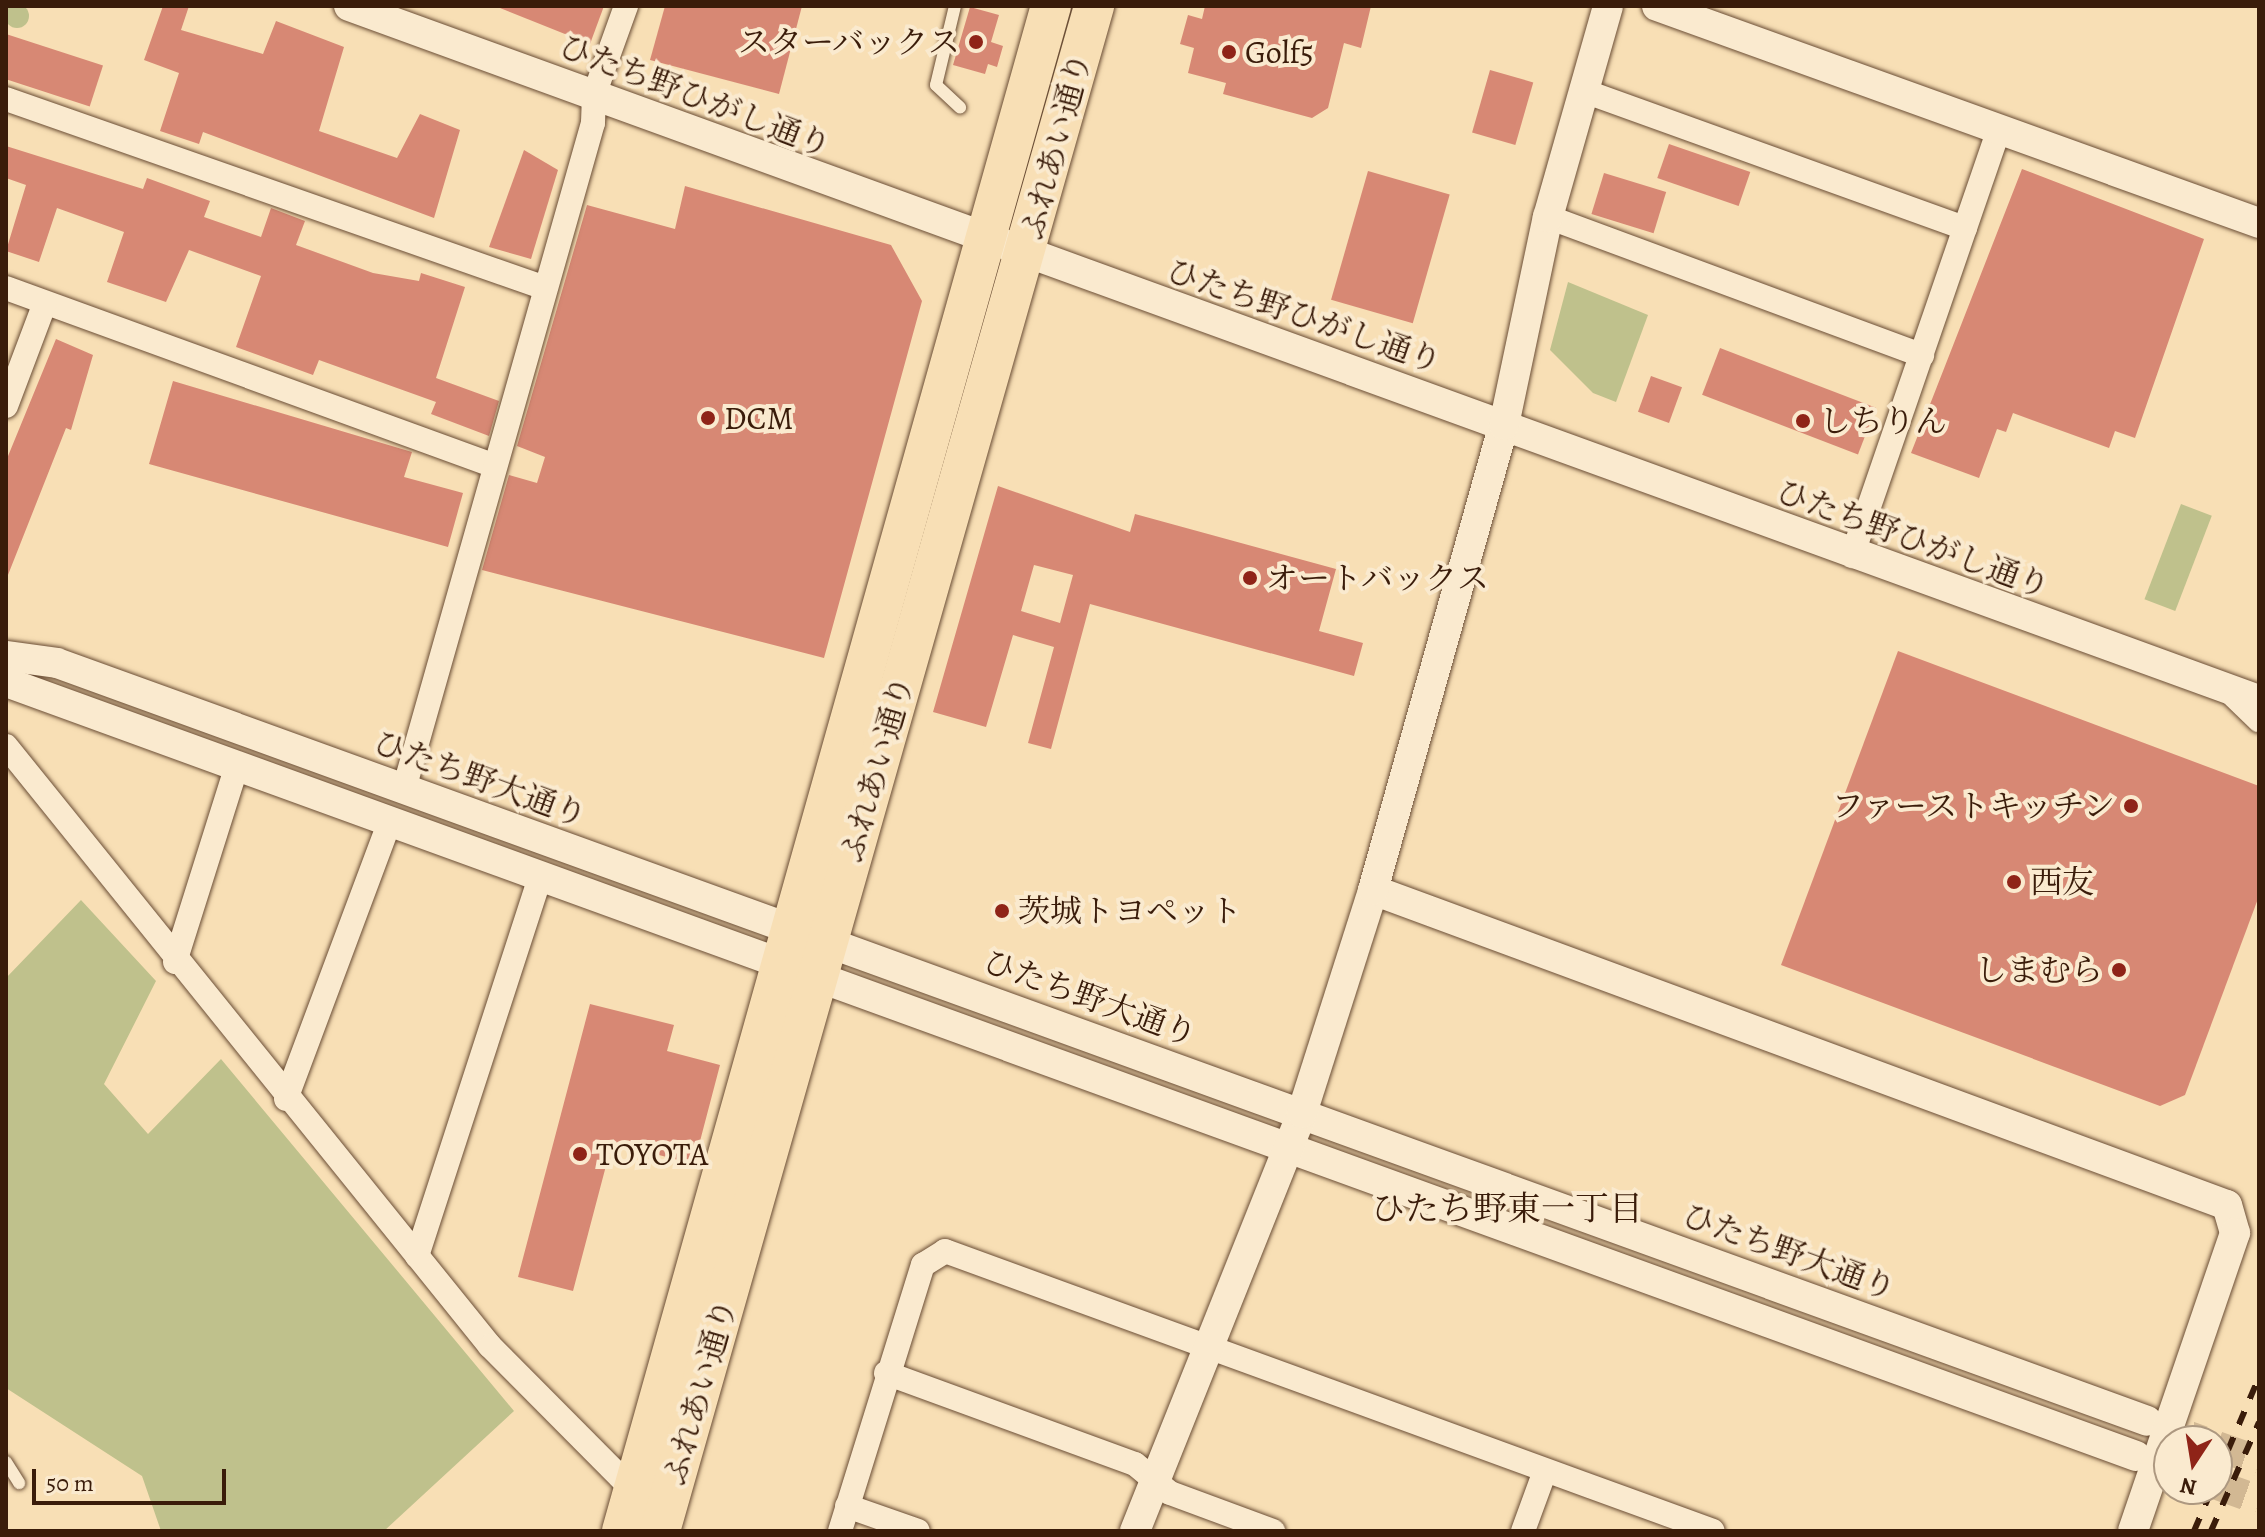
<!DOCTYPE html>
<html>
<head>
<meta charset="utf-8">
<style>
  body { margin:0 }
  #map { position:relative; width:2265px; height:1537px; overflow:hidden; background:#f8dfb5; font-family:Alegreya,"Noto Serif JP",serif }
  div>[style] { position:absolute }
  .green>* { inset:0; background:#bfc18c; transform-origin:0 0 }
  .round { border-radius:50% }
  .building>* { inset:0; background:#d78874; transform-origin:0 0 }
  .tertiary-tunnel>* { height:30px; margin-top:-15px; transform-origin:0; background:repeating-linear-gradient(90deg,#d2b893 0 30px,transparent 0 45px) }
  .roads { filter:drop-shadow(0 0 2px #6a4d35) drop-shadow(0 0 2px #6a4d35) }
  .service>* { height:12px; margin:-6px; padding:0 6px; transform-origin:6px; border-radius:6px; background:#faeacf }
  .minor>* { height:24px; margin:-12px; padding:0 12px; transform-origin:12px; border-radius:12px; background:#faeacf }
  .tertiary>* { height:30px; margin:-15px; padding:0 15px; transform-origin:15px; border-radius:15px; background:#faeacf }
  .primary>* { height:40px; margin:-20px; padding:0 20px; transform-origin:20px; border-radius:20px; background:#f8dfb5 }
  .rail>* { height:6px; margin-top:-3px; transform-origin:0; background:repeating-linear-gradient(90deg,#3a1c0a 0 14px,transparent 0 28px) }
  .dots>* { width:22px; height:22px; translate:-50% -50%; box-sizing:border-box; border:4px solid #faeacf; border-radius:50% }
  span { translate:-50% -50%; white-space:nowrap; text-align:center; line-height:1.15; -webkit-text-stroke:8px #faeacf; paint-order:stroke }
  .poi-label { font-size:32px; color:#3a1c0a }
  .right { translate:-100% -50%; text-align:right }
  .left { translate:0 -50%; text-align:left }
  .street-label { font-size:32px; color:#3a1c0a }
  .neighbourhood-label { font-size:34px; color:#3a1c0a }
  .frame { position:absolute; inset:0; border:8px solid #3a1c0a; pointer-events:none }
  .north { position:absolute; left:2153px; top:1425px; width:80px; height:80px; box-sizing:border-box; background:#faeacf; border:2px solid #ad9880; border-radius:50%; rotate:192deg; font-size:22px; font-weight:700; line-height:32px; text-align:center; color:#3a1c0a }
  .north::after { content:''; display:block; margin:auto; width:28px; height:36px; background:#8f2418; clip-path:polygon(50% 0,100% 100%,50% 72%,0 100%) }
  .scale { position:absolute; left:32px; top:1469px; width:194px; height:36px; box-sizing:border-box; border:4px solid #3a1c0a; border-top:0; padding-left:10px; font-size:24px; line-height:28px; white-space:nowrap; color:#3a1c0a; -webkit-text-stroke:6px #faeacf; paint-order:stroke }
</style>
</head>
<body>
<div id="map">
  <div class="green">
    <div class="round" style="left:5px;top:4px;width:24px;height:24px"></div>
    <div style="clip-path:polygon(1568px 282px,1648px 315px,1616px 402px,1593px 393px,1550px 350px)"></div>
    <div style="left:2181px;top:504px;width:33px;height:102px;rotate:21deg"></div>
    <div style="clip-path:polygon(81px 900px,156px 981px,104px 1084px,148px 1134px,221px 1059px,514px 1411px,384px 1531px,161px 1531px,142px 1476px,6px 1388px,6px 978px)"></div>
  </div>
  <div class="building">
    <div style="clip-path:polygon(163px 6px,189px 6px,181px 30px,263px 54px,276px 21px,344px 47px,319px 131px,397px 158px,420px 114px,460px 130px,434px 218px,203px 132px,199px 144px,160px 131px,179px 73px,144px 60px)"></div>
    <div style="clip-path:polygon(495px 6px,604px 6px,590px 44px)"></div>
    <div style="clip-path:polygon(665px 6px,802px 6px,779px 94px,650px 60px)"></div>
    <div style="clip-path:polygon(1205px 6px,1371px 6px,1361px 48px,1344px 43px,1328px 108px,1312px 118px,1223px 94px,1226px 83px,1188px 73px,1194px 48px,1180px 44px,1188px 15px,1202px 19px)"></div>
    <div style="clip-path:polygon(970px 7px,999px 15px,991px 42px,1003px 46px,997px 67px,988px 64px,985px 74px,953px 65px)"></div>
    <div style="left:6px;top:34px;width:102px;height:43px;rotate:18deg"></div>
    <div style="left:1490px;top:70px;width:45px;height:65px;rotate:16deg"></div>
    <div style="left:1669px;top:144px;width:86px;height:36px;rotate:19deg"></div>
    <div style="clip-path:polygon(6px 146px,143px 189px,147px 178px,210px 201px,204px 217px,261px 237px,271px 208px,305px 221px,296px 245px,373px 273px,419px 281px,421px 273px,465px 287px,436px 378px,499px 401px,489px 436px,431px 414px,436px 402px,319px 360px,313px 375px,236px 347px,261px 276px,189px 250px,166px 302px,107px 282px,124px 232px,57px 208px,39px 262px,6px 251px,26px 185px,6px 178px)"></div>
    <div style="clip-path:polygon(524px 150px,558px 170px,531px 259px,489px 247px)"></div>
    <div style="clip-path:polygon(2022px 169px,2204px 239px,2135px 438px,2115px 431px,2109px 448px,2013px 413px,2006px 432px,1997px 429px,1979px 478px,1911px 453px)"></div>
    <div style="left:1368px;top:171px;width:85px;height:134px;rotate:16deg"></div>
    <div style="left:1604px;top:173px;width:65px;height:43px;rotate:17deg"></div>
    <div style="clip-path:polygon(685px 186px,891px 245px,922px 301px,824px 658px,482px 570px,509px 475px,537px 483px,545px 457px,517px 446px,587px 205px,675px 229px)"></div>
    <div style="clip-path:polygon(56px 339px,93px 355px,71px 430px,66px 428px,6px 580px,6px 461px)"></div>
    <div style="left:1720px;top:348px;width:167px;height:50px;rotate:21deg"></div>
    <div style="left:1651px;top:376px;width:33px;height:38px;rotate:20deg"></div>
    <div style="clip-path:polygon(173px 381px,412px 452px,404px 477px,463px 493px,448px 547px,149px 464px)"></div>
    <div style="clip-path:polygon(evenodd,998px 486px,1130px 532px,1135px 514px,1336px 569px,1319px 631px,1363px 643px,1354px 676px,1090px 604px,1051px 749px,1028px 743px,1054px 647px,1013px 635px,986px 727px,933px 712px,998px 486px,1034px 565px,1073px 575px,1060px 623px,1021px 611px,1034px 565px)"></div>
    <div style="clip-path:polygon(1898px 651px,2259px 786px,2259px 896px,2185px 1095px,2160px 1106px,1781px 965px)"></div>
    <div style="clip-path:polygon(590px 1004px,674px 1025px,667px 1051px,720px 1065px,694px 1164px,612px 1143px,573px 1291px,518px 1277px)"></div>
  </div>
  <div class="tertiary-tunnel">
    <div style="left:2147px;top:1421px;width:59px;rotate:19.7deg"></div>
    <div style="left:2217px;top:1446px;width:45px;rotate:19.7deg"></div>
    <div style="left:2217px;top:1485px;width:45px;rotate:19.7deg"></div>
  </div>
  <div class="roads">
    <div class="service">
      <div style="left:955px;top:6px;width:81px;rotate:103.5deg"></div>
      <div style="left:936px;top:85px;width:33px;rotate:43deg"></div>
      <div style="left:6px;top:1462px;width:25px;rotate:58deg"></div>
    </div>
    <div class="minor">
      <div style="left:1584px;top:91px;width:405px;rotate:19.8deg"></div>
      <div style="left:6px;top:99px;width:571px;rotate:19.32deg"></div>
      <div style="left:1548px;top:217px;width:399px;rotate:20.3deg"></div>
      <div style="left:6px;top:288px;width:520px;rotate:20deg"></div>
      <div style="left:6px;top:406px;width:110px;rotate:-69.3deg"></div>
      <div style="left:1852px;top:556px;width:451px;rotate:-71deg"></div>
      <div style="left:2234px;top:696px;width:35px;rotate:44deg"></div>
      <div style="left:6px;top:746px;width:771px;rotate:51.11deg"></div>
      <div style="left:490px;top:1346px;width:204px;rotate:45.2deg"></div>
      <div style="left:404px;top:789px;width:692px;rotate:-74.16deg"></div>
      <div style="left:593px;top:123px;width:28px;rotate:-88deg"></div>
      <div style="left:594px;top:95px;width:95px;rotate:-70.2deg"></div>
      <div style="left:175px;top:962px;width:207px;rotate:-72.5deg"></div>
      <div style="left:286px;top:1099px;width:294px;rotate:-69.5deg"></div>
      <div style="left:417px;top:1256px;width:394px;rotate:-72deg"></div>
      <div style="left:886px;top:1373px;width:265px;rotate:20.1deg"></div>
      <div style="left:1135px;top:1464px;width:45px;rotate:39.6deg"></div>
      <div style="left:1170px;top:1493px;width:110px;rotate:20.3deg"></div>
      <div style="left:847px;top:1506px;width:75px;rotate:19.4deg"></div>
      <div style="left:840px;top:1531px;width:279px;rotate:-72.7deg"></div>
      <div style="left:923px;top:1265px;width:26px;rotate:-32deg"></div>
      <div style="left:945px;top:1251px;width:817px;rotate:20.03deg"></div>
      <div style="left:1523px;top:1531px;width:64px;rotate:-69.9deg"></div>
    </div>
    <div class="tertiary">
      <div style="left:349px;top:6px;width:2032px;rotate:19.97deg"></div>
      <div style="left:1657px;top:6px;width:640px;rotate:19.82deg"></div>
      <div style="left:6px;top:656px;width:51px;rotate:7.8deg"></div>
      <div style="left:57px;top:663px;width:2223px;rotate:19.93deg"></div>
      <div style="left:6px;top:682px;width:2266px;rotate:19.97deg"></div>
      <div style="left:1373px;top:890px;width:910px;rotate:20.25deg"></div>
      <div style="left:2227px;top:1205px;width:29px;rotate:74deg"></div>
      <div style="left:2235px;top:1233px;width:315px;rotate:108.9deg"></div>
      <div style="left:1135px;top:1531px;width:450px;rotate:-68.2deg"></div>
      <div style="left:1302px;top:1113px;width:234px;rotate:-72.3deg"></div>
      <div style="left:1373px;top:890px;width:483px;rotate:-74.3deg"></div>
      <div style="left:1504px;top:425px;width:213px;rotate:-78.1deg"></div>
      <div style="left:1548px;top:217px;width:219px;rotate:-74.1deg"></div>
    </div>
    <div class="primary">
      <div style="left:622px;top:1531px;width:1584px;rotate:-74.29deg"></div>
      <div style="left:660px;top:1531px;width:1586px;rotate:-74.11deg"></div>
    </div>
  </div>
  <div class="rail">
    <div style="left:2217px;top:1476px;width:108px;rotate:-67deg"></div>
    <div style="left:2194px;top:1531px;width:46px;rotate:-66.8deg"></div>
    <div style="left:2211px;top:1531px;width:119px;rotate:-66.2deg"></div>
  </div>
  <div class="dots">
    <div style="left:976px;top:42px;background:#8f2418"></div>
    <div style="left:1229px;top:52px;background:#8f2418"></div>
    <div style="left:708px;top:418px;background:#8f2418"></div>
    <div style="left:1803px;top:421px;background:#8f2418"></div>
    <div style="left:1250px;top:578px;background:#8f2418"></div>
    <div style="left:2131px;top:806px;background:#8f2418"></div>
    <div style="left:2014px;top:882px;background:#8f2418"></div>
    <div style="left:1002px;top:911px;background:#8f2418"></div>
    <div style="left:2119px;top:970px;background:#8f2418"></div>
    <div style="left:580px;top:1154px;background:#8f2418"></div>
  </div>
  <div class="poi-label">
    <span class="right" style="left:960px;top:42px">スターバックス</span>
    <span class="left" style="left:1245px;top:52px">Golf5</span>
    <span class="left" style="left:724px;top:418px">DCM</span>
    <span class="left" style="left:1819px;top:421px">しちりん</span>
    <span class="left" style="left:1266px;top:578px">オートバックス</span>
    <span class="right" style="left:2115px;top:806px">ファーストキッチン</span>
    <span class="left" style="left:2030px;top:882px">西友</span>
    <span class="left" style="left:1018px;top:911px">茨城トヨペット</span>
    <span class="right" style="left:2103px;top:970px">しまむら</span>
    <span class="left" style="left:596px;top:1154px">TOYOTA</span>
  </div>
  <div class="street-label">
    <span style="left:695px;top:96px;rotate:21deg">ひたち野ひがし通り</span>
    <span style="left:1056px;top:146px;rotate:-75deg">ふれあい通り</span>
    <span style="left:1304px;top:316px;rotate:19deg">ひたち野ひがし通り</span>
    <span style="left:1913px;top:539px;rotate:20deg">ひたち野ひがし通り</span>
    <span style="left:877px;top:769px;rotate:-74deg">ふれあい通り</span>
    <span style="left:480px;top:779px;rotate:20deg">ひたち野大通り</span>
    <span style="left:1090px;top:998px;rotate:20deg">ひたち野大通り</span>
    <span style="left:1789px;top:1252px;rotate:20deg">ひたち野大通り</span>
    <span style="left:700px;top:1392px;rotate:-74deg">ふれあい通り</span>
  </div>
  <div class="neighbourhood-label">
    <span style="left:1507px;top:1209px">ひたち野東一丁目</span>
  </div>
  <div class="frame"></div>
  <div class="north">N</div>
  <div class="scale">50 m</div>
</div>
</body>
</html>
